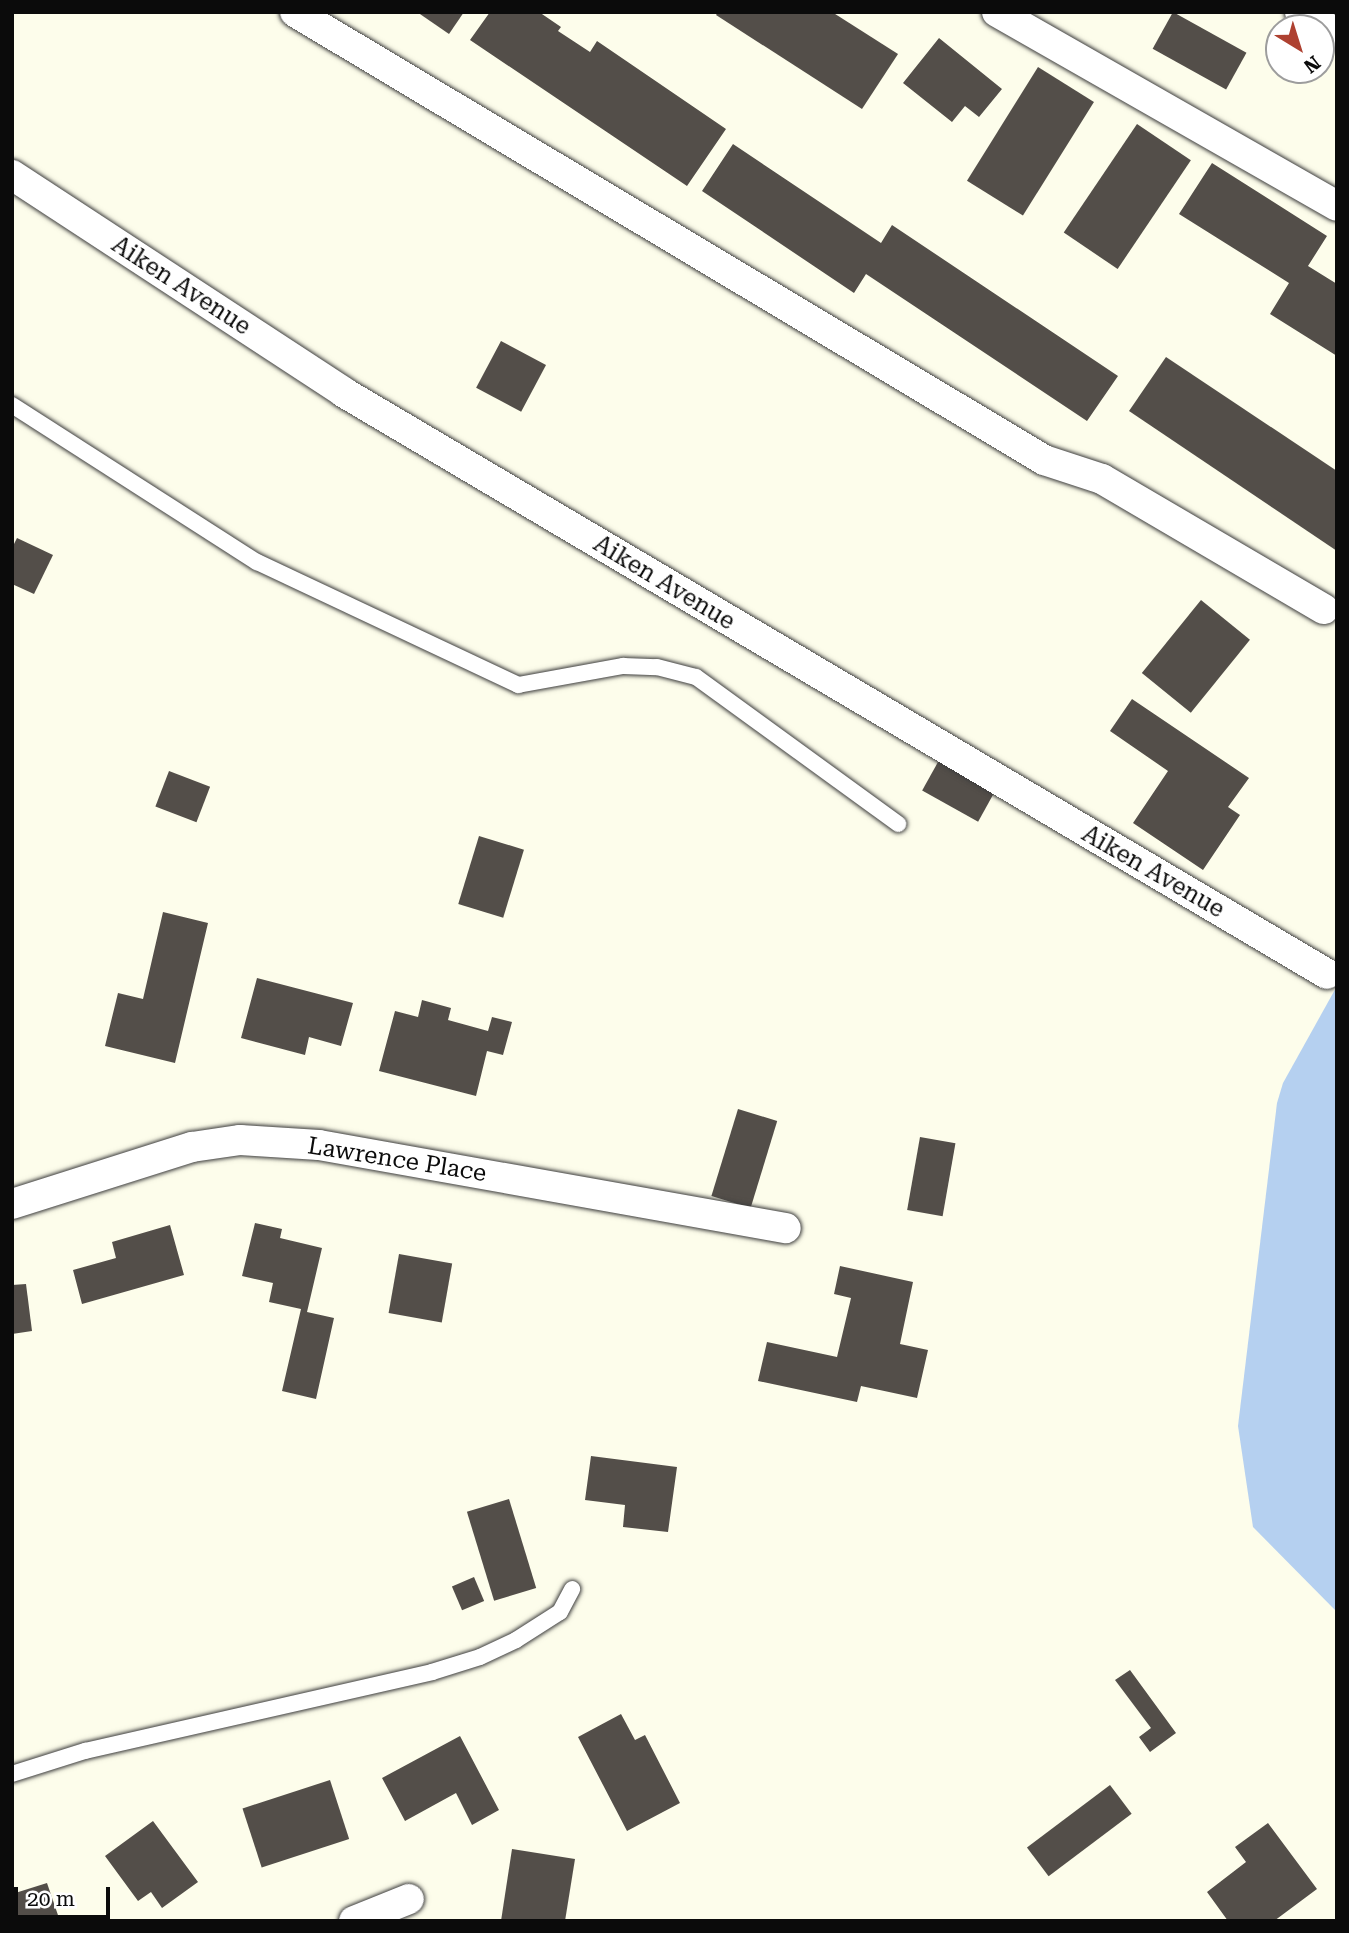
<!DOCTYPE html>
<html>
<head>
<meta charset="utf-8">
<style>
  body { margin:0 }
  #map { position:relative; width:1349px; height:1933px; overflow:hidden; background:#fdfdeb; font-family:"Roboto Serif",serif }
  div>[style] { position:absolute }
  .water>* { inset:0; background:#b5d0f0 }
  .building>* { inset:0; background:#534e49; transform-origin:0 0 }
  .roads { filter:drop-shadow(0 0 2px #3e3e3e) drop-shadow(0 0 2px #3e3e3e) }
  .lane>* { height:16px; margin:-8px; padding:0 8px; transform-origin:8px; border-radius:8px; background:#fff }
  .street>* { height:30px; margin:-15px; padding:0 15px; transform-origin:15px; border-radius:15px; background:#fff }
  span { translate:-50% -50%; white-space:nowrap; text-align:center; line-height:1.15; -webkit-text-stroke:7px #fff; paint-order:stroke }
  .street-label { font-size:24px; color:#0b0b0b }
  .frame { position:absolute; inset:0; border:14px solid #0b0b0b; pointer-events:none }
  .north { position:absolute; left:1265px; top:14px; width:70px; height:70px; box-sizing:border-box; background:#fff; border:2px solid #9d9d9d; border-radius:50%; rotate:142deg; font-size:19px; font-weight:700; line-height:28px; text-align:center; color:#0b0b0b }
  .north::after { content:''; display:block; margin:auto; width:24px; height:32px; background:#ae4131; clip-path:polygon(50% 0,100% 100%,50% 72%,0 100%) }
  .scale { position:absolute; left:14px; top:1887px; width:96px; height:32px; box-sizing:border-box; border:4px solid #0b0b0b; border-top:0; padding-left:9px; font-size:21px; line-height:24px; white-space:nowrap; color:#0b0b0b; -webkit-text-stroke:5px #fff; paint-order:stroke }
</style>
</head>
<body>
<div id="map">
  <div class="water">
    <div style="clip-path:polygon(1337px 986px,1337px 1612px,1253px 1527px,1238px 1426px,1277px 1103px,1283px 1083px)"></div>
  </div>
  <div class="building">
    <div style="clip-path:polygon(417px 12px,464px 12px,449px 34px)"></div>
    <div style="clip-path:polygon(490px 12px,539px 12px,561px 27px,558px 31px,590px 52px,597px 41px,726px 129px,687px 186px,470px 40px)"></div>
    <div style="clip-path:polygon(718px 12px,832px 12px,898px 54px,862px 109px,716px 15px)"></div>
    <div style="left:1173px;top:12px;width:84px;height:42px;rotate:29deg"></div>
    <div style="clip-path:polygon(939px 38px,1002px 89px,979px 117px,965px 106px,952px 122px,903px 83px)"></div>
    <div style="left:1038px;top:67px;width:66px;height:134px;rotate:32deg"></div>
    <div style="left:1137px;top:124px;width:65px;height:131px;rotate:34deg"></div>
    <div style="clip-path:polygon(733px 144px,881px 243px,892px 225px,1118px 376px,1087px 421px,866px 274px,854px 293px,702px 191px)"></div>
    <div style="clip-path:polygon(1212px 163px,1327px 236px,1308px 266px,1337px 284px,1337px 356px,1270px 314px,1289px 283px,1179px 214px)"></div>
    <div style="left:501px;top:341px;width:51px;height:53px;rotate:28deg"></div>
    <div style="clip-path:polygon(1166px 357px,1337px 471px,1337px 551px,1129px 411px)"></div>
    <div style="clip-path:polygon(17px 538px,53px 555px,34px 594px,12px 584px,12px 548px)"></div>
    <div style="left:1201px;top:600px;width:63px;height:94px;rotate:39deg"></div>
    <div style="clip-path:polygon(1132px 699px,1249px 778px,1228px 807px,1240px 815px,1203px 870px,1133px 823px,1168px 771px,1110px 731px)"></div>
    <div style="left:943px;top:753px;width:64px;height:43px;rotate:29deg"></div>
    <div style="left:169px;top:771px;width:44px;height:38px;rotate:21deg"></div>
    <div style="left:479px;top:836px;width:47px;height:71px;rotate:17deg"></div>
    <div style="clip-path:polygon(163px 912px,208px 923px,175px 1063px,105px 1046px,118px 993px,143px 999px)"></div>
    <div style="clip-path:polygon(257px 978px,353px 1003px,341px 1046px,309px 1037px,305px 1055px,241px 1038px)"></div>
    <div style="clip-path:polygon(422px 1000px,451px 1008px,448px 1020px,488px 1031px,492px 1017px,512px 1022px,503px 1055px,487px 1051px,476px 1096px,379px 1071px,395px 1011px,418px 1017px)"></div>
    <div style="left:738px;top:1109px;width:41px;height:91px;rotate:17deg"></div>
    <div style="left:920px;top:1137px;width:36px;height:74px;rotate:10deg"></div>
    <div style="clip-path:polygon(255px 1223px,282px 1229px,280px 1238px,322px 1248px,307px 1312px,334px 1318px,316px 1399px,282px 1391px,301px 1309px,269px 1302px,273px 1283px,242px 1276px)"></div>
    <div style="clip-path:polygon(170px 1225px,184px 1275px,82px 1304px,73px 1270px,116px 1258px,112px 1242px)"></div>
    <div style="left:399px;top:1254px;width:54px;height:60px;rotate:10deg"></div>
    <div style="clip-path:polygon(840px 1266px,913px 1282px,900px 1344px,928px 1350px,917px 1398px,861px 1386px,857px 1402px,758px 1381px,767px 1342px,837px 1357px,851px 1298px,834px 1294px)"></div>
    <div style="clip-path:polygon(26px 1284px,32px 1331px,12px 1334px,12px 1285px)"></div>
    <div style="clip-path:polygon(591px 1456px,677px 1467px,668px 1532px,623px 1527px,625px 1505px,585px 1500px)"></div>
    <div style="left:509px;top:1499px;width:93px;height:44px;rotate:73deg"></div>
    <div style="left:474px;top:1577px;width:26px;height:24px;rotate:67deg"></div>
    <div style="clip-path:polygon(1130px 1670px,1176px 1733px,1150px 1752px,1139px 1737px,1151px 1728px,1115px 1680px)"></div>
    <div style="clip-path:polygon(621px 1714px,635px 1740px,645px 1735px,680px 1803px,627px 1831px,578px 1737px)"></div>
    <div style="clip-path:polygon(460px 1736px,499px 1810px,472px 1825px,456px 1793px,405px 1821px,382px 1778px)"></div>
    <div style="left:330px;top:1780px;width:62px;height:92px;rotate:72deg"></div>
    <div style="left:1110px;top:1785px;width:36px;height:104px;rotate:53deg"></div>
    <div style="clip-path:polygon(153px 1821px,198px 1882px,162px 1908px,151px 1892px,138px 1901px,105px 1856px)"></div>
    <div style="clip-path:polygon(1268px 1823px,1317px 1889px,1274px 1921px,1228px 1921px,1207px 1892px,1246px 1862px,1235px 1847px)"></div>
    <div style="clip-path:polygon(512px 1849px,575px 1859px,565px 1921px,501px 1921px)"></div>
    <div style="clip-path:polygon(47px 1883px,60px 1921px,12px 1921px,12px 1894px)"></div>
  </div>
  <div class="roads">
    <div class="lane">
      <div style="left:12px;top:405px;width:291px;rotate:32.7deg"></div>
      <div style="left:257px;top:562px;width:289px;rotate:25.2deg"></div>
      <div style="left:518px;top:685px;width:107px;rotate:-10.3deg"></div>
      <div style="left:623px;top:666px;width:34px;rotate:2deg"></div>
      <div style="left:657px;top:667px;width:40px;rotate:14.4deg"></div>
      <div style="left:696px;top:677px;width:250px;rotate:36deg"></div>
      <div style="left:12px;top:1774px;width:77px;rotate:-17.5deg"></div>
      <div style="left:85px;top:1751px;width:356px;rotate:-12.8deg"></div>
      <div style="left:432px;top:1672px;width:50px;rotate:-17.4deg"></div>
      <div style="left:480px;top:1657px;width:40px;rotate:-25deg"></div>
      <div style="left:516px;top:1640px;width:52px;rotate:-32.5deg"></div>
      <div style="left:560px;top:1612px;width:26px;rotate:-62deg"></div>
    </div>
    <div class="street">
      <div style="left:295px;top:12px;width:873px;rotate:30.88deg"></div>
      <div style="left:1044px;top:460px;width:61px;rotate:18.1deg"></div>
      <div style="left:1102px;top:479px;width:257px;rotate:30.4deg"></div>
      <div style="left:997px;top:12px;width:391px;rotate:29.7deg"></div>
      <div style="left:1300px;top:12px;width:43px;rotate:29.6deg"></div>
      <div style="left:12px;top:175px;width:396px;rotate:33.2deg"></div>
      <div style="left:343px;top:392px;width:1143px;rotate:30.6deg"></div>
      <div style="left:12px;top:1204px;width:189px;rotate:-17.6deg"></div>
      <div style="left:192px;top:1147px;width:49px;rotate:-8.3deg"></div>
      <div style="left:240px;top:1140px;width:79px;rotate:3.6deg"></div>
      <div style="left:319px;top:1145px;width:474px;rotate:10.1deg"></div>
      <div style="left:354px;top:1921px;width:59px;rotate:-21.8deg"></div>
    </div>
  </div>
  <div class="street-label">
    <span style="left:181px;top:286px;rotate:33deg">Aiken Avenue</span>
    <span style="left:664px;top:583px;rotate:31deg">Aiken Avenue</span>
    <span style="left:1153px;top:872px;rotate:30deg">Aiken Avenue</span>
    <span style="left:397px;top:1160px;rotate:9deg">Lawrence Place</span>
  </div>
  <div class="frame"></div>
  <div class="north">N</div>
  <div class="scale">20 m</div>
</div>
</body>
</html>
